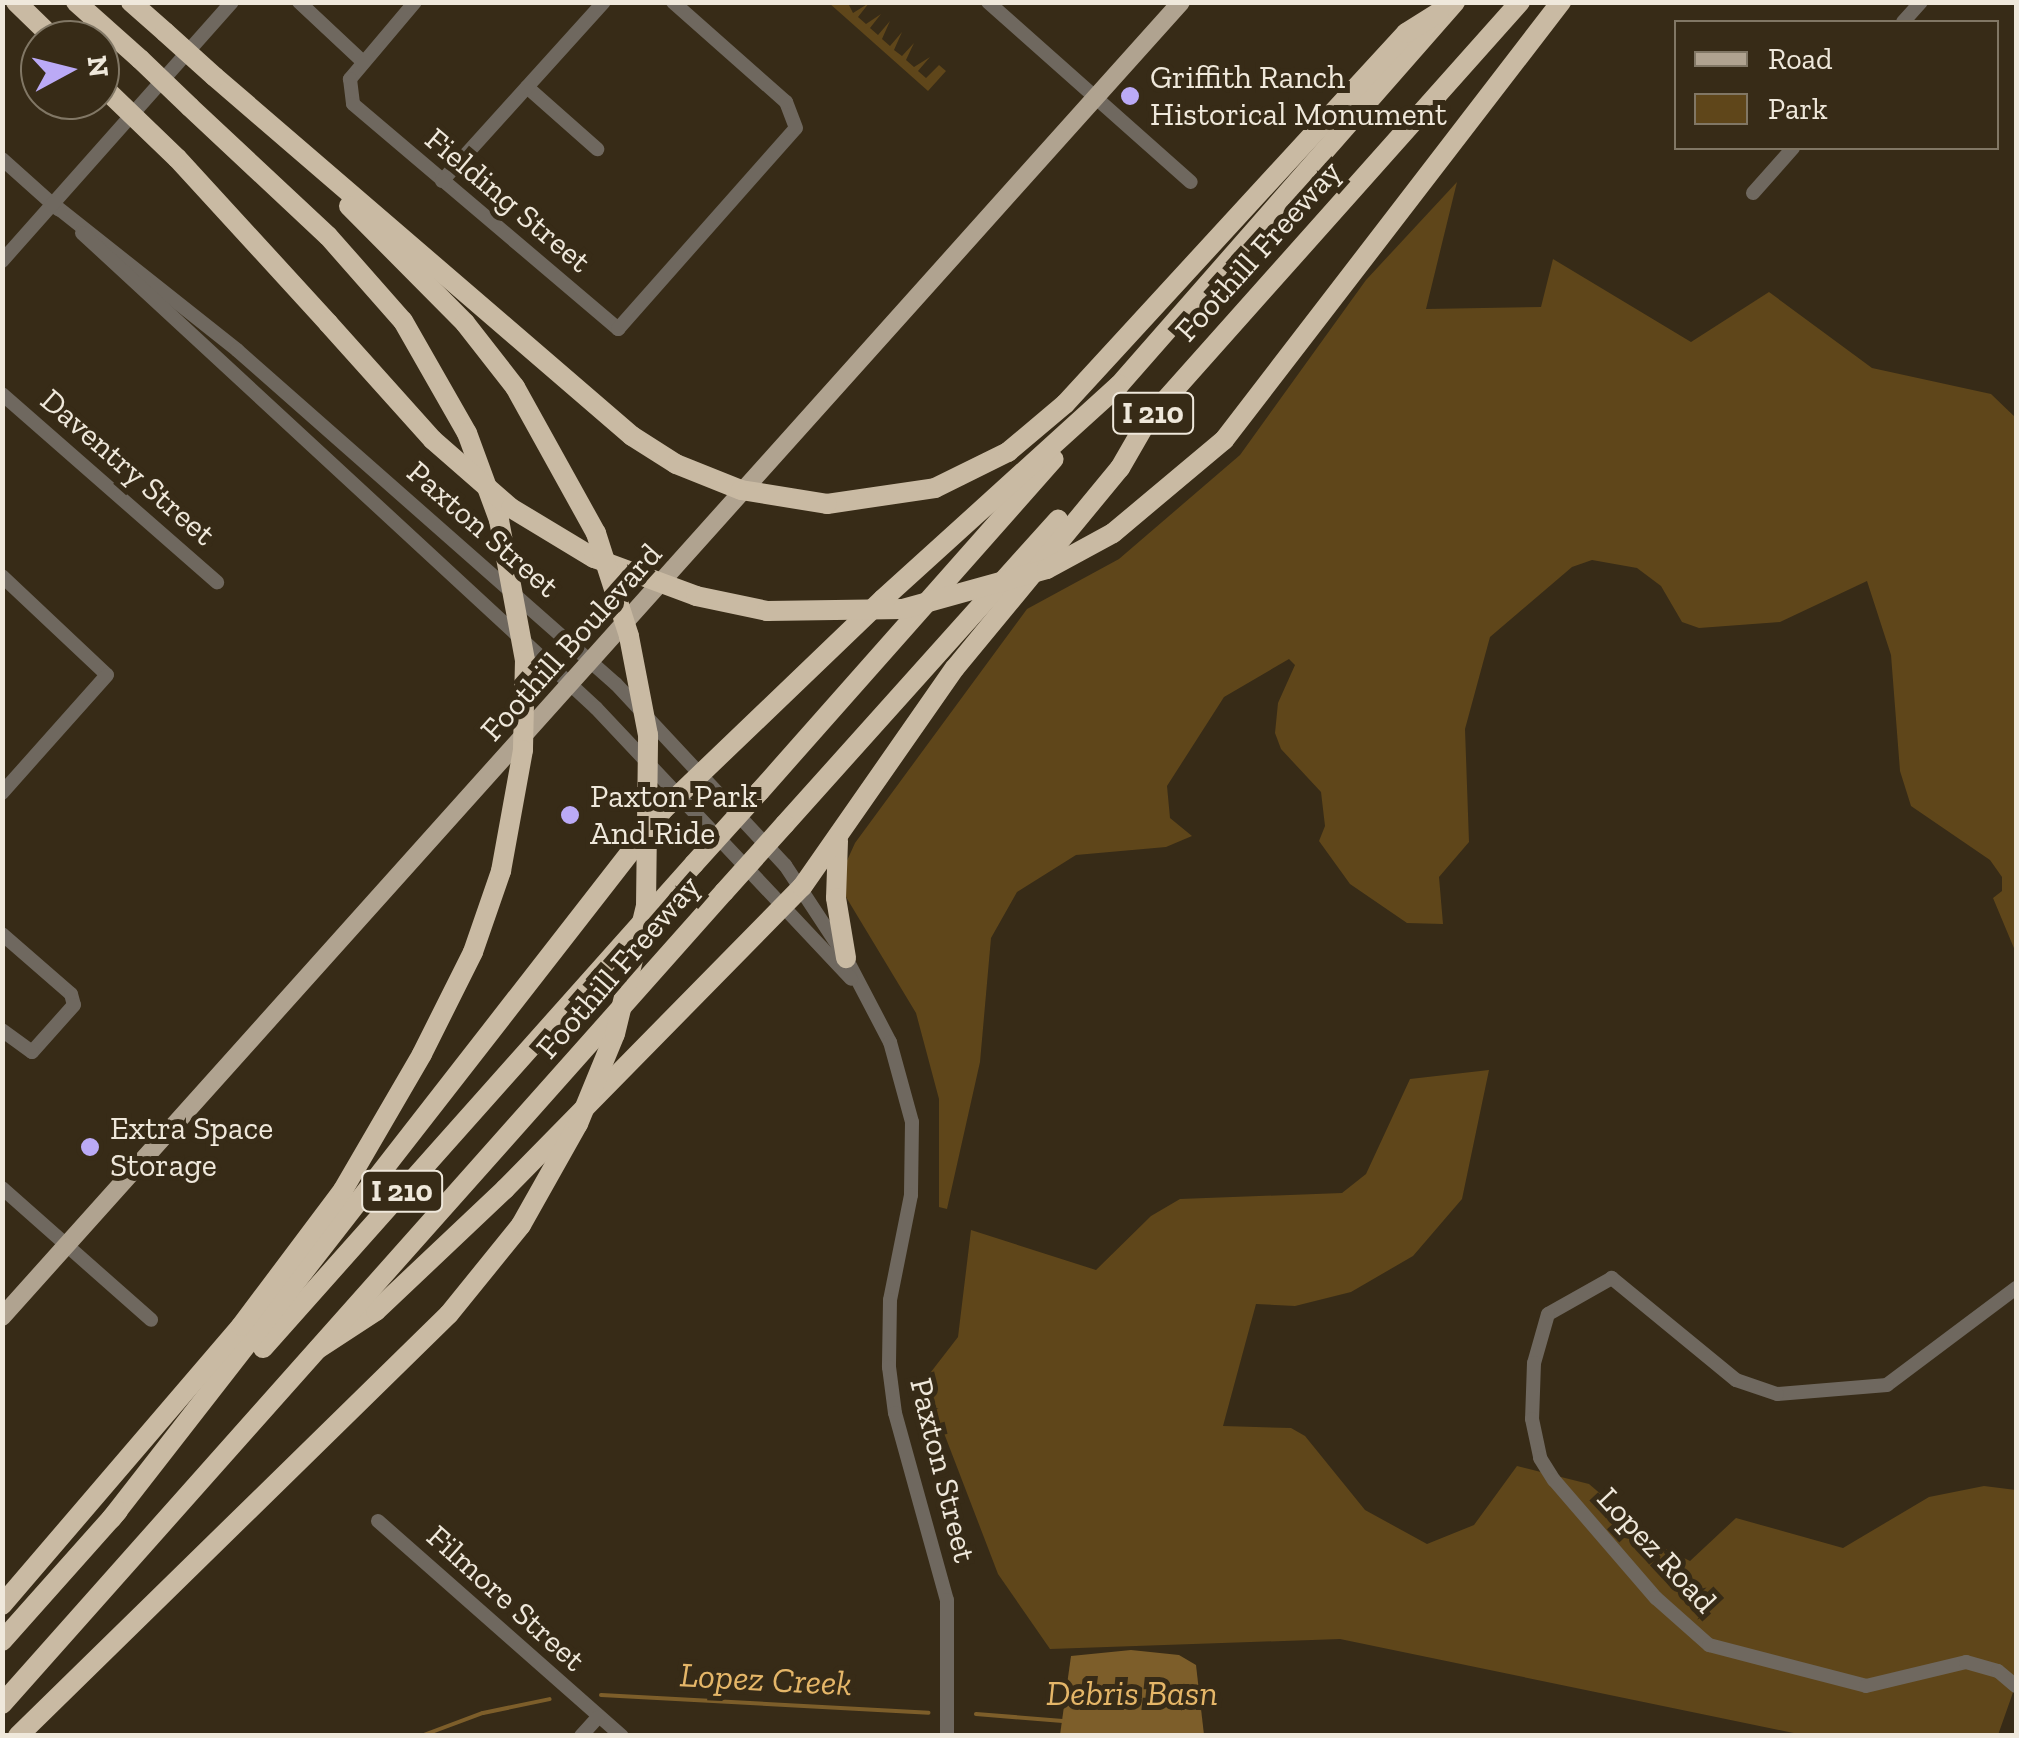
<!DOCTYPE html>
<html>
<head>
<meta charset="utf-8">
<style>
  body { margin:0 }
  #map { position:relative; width:2019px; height:1738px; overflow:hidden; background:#372b17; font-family:"Zilla Slab",serif }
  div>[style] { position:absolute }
  .green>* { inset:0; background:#5f461a }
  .water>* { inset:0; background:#7d5e2a }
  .stream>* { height:4px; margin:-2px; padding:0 2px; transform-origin:2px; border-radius:2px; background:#7d5e2a }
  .minor>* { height:14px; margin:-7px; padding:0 7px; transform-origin:7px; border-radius:7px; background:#6f685f }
  .major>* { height:18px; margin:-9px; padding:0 9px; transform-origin:9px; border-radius:9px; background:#b0a390 }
  .highway>* { height:20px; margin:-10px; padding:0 10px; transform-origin:10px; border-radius:10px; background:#c9baa3 }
  .highway-bridge>* { height:20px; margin:-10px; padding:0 10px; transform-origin:10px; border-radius:10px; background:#c9baa3 }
  .dots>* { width:28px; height:28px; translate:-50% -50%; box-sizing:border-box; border:5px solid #372b17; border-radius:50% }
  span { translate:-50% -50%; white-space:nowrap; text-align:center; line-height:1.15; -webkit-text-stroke:10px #372b17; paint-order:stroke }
  .shield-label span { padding:2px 8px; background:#372b17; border:2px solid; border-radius:8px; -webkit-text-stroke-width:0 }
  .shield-label { font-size:30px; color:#efe8db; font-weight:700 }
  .poi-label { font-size:32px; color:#efe8db }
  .left { translate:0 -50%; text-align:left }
  .street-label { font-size:32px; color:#efe8db }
  .water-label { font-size:35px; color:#e5b668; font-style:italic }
  .frame { position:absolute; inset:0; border:5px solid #efe8db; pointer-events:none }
  .legend { position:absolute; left:1674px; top:20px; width:325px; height:130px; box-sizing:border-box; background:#372b17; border:2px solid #817765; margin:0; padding:12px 18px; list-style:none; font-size:30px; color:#efe8db }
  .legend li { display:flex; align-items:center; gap:20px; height:50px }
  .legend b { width:50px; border:2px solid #817765 }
  .north { position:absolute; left:20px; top:20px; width:100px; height:100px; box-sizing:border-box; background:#372b17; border:2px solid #817765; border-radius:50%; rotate:83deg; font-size:28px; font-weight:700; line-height:40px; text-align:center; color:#efe8db }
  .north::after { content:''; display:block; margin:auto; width:35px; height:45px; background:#bbaaf6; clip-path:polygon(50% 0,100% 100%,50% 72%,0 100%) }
</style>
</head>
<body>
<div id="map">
  <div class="green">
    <div style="clip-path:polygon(829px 3px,848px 3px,853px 13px,869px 3px,858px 17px,866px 24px,881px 14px,870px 28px,878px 35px,890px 21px,882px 39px,890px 46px,902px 32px,894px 50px,902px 56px,914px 43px,906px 60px,914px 67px,930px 57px,918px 71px,926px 78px,939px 65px,946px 71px,928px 91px)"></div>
    <div style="clip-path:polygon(1457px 182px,1426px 309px,1541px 307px,1553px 259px,1691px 342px,1769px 292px,1872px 368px,1991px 394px,2016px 418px,2016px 953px,1993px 898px,2002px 891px,2002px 877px,1990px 860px,1911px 806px,1900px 771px,1891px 655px,1867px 581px,1780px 622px,1699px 628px,1682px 622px,1661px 586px,1637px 568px,1592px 560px,1572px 567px,1490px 637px,1465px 729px,1469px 842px,1439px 877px,1443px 924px,1407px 923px,1350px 884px,1319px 841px,1325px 826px,1321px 792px,1281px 749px,1275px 733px,1278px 703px,1295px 665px,1289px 659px,1224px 697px,1167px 786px,1170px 818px,1192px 836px,1166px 847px,1076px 855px,1017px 892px,991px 938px,980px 1062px,947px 1209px,939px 1207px,939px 1099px,916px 1013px,846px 897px,845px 865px,855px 843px,1027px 609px,1119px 559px,1240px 455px,1366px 280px)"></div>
    <div style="clip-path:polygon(1489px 1070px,1462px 1199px,1413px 1256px,1351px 1292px,1295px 1306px,1256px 1304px,1223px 1426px,1291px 1428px,1305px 1436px,1365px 1510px,1427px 1544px,1474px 1525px,1517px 1466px,1589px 1484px,1664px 1548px,1690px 1561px,1736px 1518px,1843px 1548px,1929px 1497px,1984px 1486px,2016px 1490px,2016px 1684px,1998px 1735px,1808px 1736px,1340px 1639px,1050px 1649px,998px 1574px,924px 1381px,958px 1337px,971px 1230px,1096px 1270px,1151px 1216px,1180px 1199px,1342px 1193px,1366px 1174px,1410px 1079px)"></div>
  </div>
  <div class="water">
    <div style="clip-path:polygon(1131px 1650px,1179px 1655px,1196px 1665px,1204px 1735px,1060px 1735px,1071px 1656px)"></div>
  </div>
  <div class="stream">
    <div style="left:601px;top:1695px;width:328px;rotate:3.1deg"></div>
    <div style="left:976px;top:1714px;width:87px;rotate:4.6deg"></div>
    <div style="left:421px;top:1736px;width:66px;rotate:-20.4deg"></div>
    <div style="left:483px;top:1713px;width:68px;rotate:-11.8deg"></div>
  </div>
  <div class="minor">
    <div style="left:299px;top:2px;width:86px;rotate:43.1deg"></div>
    <div style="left:415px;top:2px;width:101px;rotate:130.2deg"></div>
    <div style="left:350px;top:79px;width:25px;rotate:83deg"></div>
    <div style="left:353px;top:104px;width:348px;rotate:40.3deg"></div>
    <div style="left:618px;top:329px;width:268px;rotate:-48.5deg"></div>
    <div style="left:796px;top:128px;width:28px;rotate:-111deg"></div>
    <div style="left:786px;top:102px;width:151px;rotate:-138.5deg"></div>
    <div style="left:988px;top:2px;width:271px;rotate:41.6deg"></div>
    <div style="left:1903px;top:22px;width:27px;rotate:-48deg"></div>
    <div style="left:527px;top:87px;width:94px;rotate:41.5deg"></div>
    <div style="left:2px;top:159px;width:76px;rotate:41.8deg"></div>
    <div style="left:442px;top:181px;width:241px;rotate:-47.9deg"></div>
    <div style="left:1753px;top:193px;width:60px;rotate:-48.4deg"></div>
    <div style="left:53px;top:204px;width:235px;rotate:38.4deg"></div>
    <div style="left:237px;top:350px;width:505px;rotate:41.39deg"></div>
    <div style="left:616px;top:684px;width:248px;rotate:47deg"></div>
    <div style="left:785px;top:865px;width:111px;rotate:56.7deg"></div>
    <div style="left:846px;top:958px;width:95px;rotate:62.4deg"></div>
    <div style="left:890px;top:1042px;width:83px;rotate:74.6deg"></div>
    <div style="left:912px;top:1122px;width:73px;rotate:90.8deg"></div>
    <div style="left:911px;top:1195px;width:107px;rotate:101.3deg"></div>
    <div style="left:890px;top:1300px;width:67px;rotate:90.9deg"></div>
    <div style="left:889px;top:1367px;width:46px;rotate:82.6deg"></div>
    <div style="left:895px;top:1413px;width:194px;rotate:74.5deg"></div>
    <div style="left:947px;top:1600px;width:136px;rotate:90deg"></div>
    <div style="left:82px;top:233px;width:700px;rotate:42.74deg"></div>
    <div style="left:596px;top:708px;width:372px;rotate:46.7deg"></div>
    <div style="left:2px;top:261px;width:346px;rotate:-48.4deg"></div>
    <div style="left:2px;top:394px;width:286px;rotate:41.2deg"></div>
    <div style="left:2px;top:576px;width:144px;rotate:43.3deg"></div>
    <div style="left:107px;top:675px;width:158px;rotate:131.7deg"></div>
    <div style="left:2px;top:934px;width:91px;rotate:41deg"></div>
    <div style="left:71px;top:994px;width:11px;rotate:75deg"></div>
    <div style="left:74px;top:1005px;width:63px;rotate:131.8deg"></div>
    <div style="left:32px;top:1052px;width:37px;rotate:-144deg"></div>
    <div style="left:2px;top:1188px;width:199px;rotate:41.5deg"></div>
    <div style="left:2016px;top:1288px;width:161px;rotate:143.1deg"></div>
    <div style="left:1887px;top:1385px;width:110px;rotate:175.3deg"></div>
    <div style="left:1777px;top:1394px;width:43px;rotate:-161.1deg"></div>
    <div style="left:1736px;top:1380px;width:161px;rotate:-140.6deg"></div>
    <div style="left:1612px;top:1278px;width:73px;rotate:150.6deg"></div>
    <div style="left:1548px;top:1314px;width:51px;rotate:105.9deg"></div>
    <div style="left:1534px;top:1363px;width:56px;rotate:92deg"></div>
    <div style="left:1532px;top:1419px;width:40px;rotate:78deg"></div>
    <div style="left:1540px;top:1458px;width:26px;rotate:58deg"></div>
    <div style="left:1554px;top:1480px;width:156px;rotate:49.2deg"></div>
    <div style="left:1656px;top:1598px;width:71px;rotate:41.6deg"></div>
    <div style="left:1709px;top:1645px;width:162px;rotate:14.6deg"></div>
    <div style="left:1866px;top:1686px;width:103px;rotate:-13.5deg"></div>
    <div style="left:1966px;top:1662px;width:33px;rotate:16deg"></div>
    <div style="left:1998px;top:1671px;width:23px;rotate:40deg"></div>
    <div style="left:378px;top:1521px;width:325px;rotate:41.4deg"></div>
    <div style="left:581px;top:1736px;width:25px;rotate:-48deg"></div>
  </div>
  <div class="major">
    <div style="left:2px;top:1317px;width:1766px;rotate:-48.12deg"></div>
  </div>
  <div class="highway">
    <div style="left:16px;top:2px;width:54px;rotate:44.3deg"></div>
    <div style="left:76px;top:2px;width:86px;rotate:41.7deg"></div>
    <div style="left:131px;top:2px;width:45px;rotate:41.4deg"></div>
    <div style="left:215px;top:77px;width:550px;rotate:40.73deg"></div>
    <div style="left:632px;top:436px;width:52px;rotate:32.5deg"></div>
    <div style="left:190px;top:107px;width:189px;rotate:43.1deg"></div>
    <div style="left:328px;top:236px;width:113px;rotate:48.6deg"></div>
    <div style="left:403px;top:321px;width:129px;rotate:60.3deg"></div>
    <div style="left:467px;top:433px;width:93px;rotate:69.8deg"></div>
    <div style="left:177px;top:158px;width:224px;rotate:47.5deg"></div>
    <div style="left:349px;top:206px;width:165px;rotate:45.2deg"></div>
    <div style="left:465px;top:323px;width:81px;rotate:52deg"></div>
    <div style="left:515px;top:387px;width:167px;rotate:61deg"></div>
    <div style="left:1113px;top:392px;width:519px;rotate:-48.75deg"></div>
    <div style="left:1144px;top:424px;width:565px;rotate:-48.3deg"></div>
    <div style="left:827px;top:504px;width:109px;rotate:-8.4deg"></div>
    <div style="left:935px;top:488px;width:81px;rotate:-26.3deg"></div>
    <div style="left:1008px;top:452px;width:75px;rotate:-40.1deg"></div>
    <div style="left:1065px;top:404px;width:504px;rotate:-47.41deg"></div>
    <div style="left:1406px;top:33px;width:39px;rotate:-32deg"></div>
    <div style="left:1113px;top:533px;width:145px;rotate:-40deg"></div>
    <div style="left:1224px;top:440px;width:553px;rotate:-52.43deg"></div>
    <div style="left:760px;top:791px;width:443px;rotate:-48.5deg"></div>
    <div style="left:785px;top:824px;width:409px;rotate:-48.1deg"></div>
    <div style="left:838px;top:841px;width:57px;rotate:92deg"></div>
    <div style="left:836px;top:898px;width:61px;rotate:80.5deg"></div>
    <div style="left:263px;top:1348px;width:648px;rotate:-48.32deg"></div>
    <div style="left:318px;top:1349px;width:69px;rotate:-33.2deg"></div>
    <div style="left:376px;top:1311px;width:178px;rotate:-43.4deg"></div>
    <div style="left:505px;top:1189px;width:424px;rotate:-45.5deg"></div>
    <div style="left:802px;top:887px;width:267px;rotate:-55.1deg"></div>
    <div style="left:955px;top:668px;width:259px;rotate:-50.5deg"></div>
    <div style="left:1120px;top:468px;width:60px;rotate:-60deg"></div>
    <div style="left:111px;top:1519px;width:900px;rotate:-52.09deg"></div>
    <div style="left:664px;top:809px;width:303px;rotate:-43.8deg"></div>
    <div style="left:883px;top:599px;width:319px;rotate:-42.2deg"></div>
    <div style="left:2px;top:1605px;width:367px;rotate:-49.4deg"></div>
    <div style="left:241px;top:1326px;width:170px;rotate:-53.1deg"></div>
    <div style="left:343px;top:1190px;width:157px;rotate:-59.8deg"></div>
    <div style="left:422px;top:1054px;width:114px;rotate:-63.4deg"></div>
    <div style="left:473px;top:952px;width:86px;rotate:-70.9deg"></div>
    <div style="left:2px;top:1641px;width:174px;rotate:-48.3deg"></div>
    <div style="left:2px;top:1704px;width:1087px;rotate:-48.36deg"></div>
    <div style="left:18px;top:1736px;width:603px;rotate:-44.4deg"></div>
  </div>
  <div class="highway-bridge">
    <div style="left:165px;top:32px;width:67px;rotate:42deg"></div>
    <div style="left:140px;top:59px;width:69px;rotate:43.8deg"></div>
    <div style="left:100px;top:84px;width:107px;rotate:43.9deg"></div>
    <div style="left:328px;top:323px;width:157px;rotate:48.1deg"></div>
    <div style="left:433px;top:440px;width:103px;rotate:41.1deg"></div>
    <div style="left:511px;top:508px;width:97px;rotate:31.1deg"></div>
    <div style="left:594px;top:558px;width:109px;rotate:20.4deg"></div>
    <div style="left:696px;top:596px;width:73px;rotate:11.9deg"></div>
    <div style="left:767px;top:611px;width:136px;rotate:-0.8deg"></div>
    <div style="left:903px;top:609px;width:149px;rotate:-15.5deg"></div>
    <div style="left:1047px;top:569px;width:75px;rotate:-28.6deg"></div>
    <div style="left:676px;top:464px;width:70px;rotate:21.8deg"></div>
    <div style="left:741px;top:490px;width:87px;rotate:9.2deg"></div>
    <div style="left:499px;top:520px;width:142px;rotate:79.5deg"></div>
    <div style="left:525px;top:660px;width:90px;rotate:91.3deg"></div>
    <div style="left:523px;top:750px;width:123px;rotate:100.3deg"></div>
    <div style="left:694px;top:864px;width:98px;rotate:-47.9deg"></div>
    <div style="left:724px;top:892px;width:91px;rotate:-48.1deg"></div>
    <div style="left:449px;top:1314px;width:114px;rotate:-51deg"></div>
    <div style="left:521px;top:1225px;width:116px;rotate:-60.6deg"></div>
    <div style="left:578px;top:1124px;width:97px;rotate:-67.7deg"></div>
    <div style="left:615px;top:1034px;width:132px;rotate:-76.4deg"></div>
    <div style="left:646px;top:906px;width:171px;rotate:-89.3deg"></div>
    <div style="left:648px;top:735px;width:101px;rotate:-100.9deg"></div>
    <div style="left:629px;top:636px;width:108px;rotate:-107.8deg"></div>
  </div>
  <div class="dots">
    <div style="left:1130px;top:96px;background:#bbaaf6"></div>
    <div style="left:570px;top:815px;background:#bbaaf6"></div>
    <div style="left:90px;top:1147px;background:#bbaaf6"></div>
  </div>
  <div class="shield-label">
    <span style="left:1153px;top:413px">I 210</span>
    <span style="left:402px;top:1191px">I 210</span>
  </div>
  <div class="poi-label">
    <span class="left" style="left:1150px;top:96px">Griffith Ranch<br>Historical Monument</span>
    <span class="left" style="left:590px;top:815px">Paxton Park<br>And Ride</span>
    <span class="left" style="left:110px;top:1147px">Extra Space<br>Storage</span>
  </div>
  <div class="street-label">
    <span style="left:508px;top:200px;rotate:40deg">Fielding Street</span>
    <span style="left:1258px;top:251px;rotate:-48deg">Foothill Freeway</span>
    <span style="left:128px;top:467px;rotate:41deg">Daventry Street</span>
    <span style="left:483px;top:529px;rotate:41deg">Paxton Street</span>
    <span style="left:571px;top:642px;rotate:-48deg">Foothill Boulevard</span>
    <span style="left:618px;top:967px;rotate:-49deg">Foothill Freeway</span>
    <span style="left:943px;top:1470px;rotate:76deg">Paxton Street</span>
    <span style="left:1657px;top:1550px;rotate:47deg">Lopez Road</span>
    <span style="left:506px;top:1598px;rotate:42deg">Filmore Street</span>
  </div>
  <div class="water-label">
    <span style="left:766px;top:1679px;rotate:3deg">Lopez Creek</span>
    <span style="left:1132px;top:1693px">Debris Basn</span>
  </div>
  <div class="frame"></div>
  <ul class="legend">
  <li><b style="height:12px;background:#b0a390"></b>Road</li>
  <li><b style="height:28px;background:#5f461a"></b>Park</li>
  </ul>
  <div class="north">N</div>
</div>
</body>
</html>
